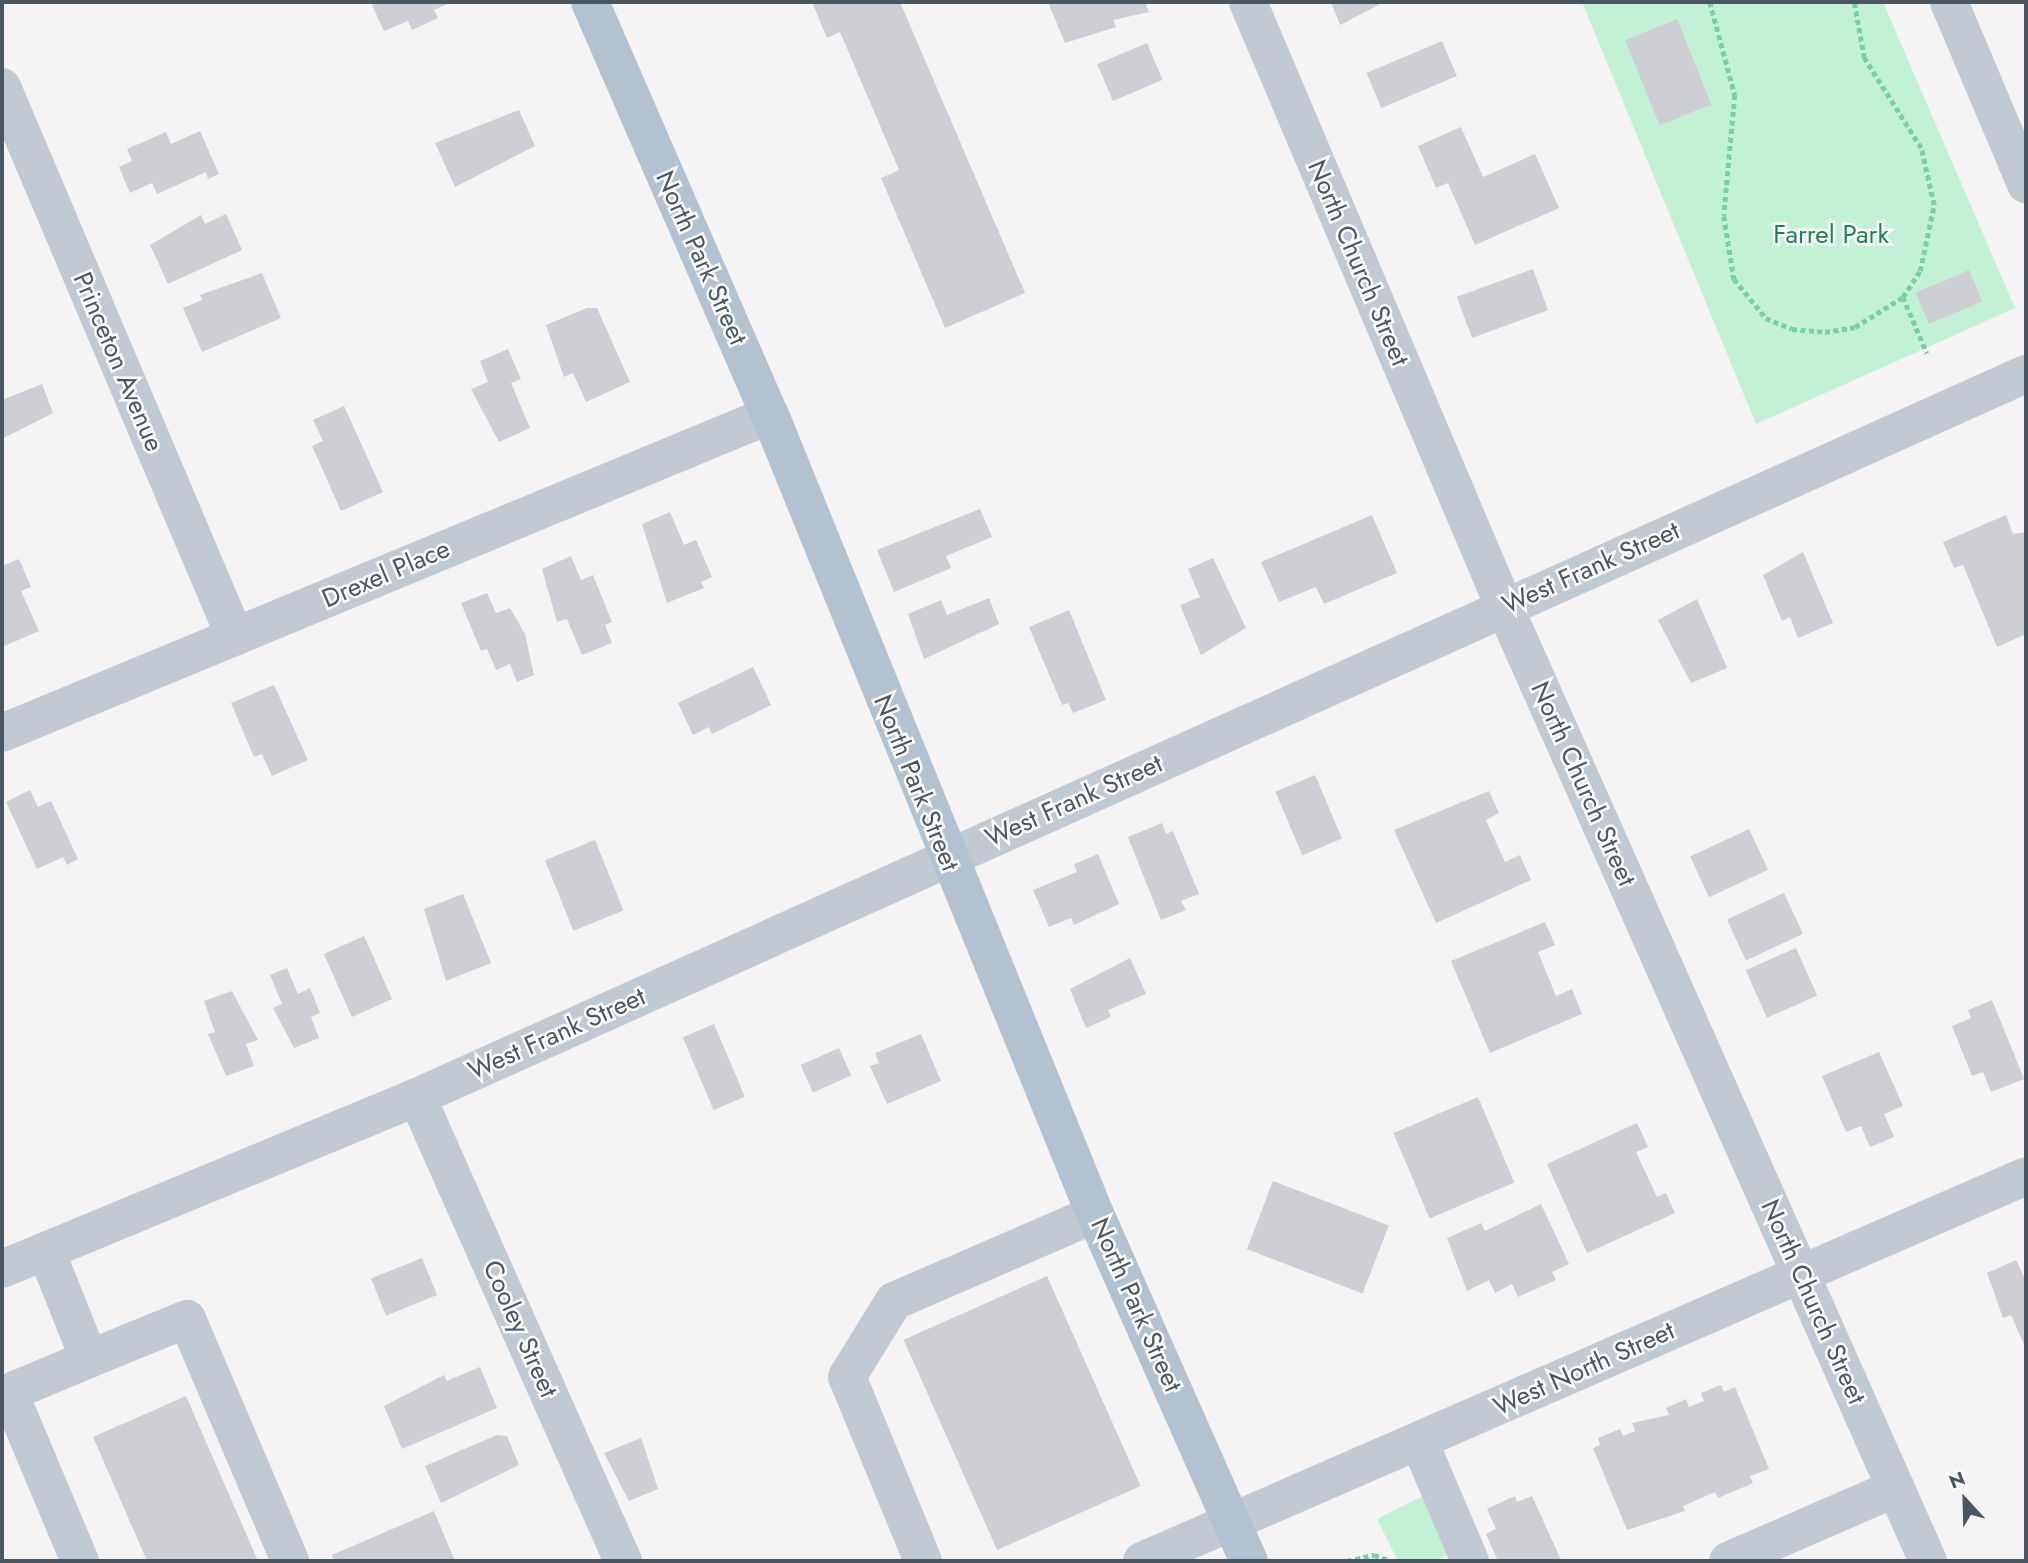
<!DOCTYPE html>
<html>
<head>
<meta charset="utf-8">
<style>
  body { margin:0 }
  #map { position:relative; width:2028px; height:1563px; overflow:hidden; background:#f5f3f3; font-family:Jost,sans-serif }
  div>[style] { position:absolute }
  .green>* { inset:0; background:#c3f1d5 }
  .building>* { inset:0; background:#cdcfd5; transform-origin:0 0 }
  .path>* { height:4.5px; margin-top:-2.25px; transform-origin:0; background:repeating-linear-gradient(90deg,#7ad0a6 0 5px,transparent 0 8.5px) }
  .minor>* { height:38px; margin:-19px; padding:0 19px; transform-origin:19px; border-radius:19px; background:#c1cad2 }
  .major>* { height:38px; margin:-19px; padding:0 19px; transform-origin:19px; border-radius:19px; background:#b3c2d1 }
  span { translate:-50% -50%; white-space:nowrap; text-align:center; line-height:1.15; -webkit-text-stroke:5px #fff; paint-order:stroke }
  .park-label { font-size:26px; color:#17864f }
  .street-label { font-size:26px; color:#4a5661 }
  .frame { position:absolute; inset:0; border:4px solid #4a5661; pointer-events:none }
  .north { position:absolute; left:1930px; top:1465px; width:70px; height:70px; -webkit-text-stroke:5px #fff; paint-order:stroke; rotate:338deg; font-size:19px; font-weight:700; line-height:28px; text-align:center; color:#4a5661 }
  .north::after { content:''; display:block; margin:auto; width:24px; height:32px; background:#4a5661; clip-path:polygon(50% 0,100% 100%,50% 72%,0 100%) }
</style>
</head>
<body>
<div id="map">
  <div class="green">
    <div style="clip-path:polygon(1582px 2px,1883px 2px,2015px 308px,1756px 424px)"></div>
    <div style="clip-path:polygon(1423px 1496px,1451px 1553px,1434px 1561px,1398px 1561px,1377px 1519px)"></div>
  </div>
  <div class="building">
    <div style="clip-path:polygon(378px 2px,452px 2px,434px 10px,438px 18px,412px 30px,408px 21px,384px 31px,372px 5px)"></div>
    <div style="clip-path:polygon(812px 2px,900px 2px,1025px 293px,945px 328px,881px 178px,899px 170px,840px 32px,827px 38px)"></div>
    <div style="clip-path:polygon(1048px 2px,1145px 2px,1149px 12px,1113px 20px,1116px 27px,1065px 43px)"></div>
    <div style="clip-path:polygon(1331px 2px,1384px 2px,1340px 25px)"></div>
    <div style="left:1677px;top:19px;width:92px;height:56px;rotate:68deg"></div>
    <div style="left:1442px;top:41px;width:38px;height:82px;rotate:67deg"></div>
    <div style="left:1147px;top:43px;width:40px;height:54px;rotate:67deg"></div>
    <div style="clip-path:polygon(519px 110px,535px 146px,455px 187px,435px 143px)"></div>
    <div style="clip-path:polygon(1461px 127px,1483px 177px,1535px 154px,1559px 208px,1475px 245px,1448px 183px,1436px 188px,1418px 146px)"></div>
    <div style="clip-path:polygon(200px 131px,219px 174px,208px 179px,206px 172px,157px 194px,152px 183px,130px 193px,119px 167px,132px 161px,127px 149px,166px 132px,171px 144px)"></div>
    <div style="clip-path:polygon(226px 214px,242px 250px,168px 284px,150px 245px,201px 215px,205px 224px)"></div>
    <div style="left:1533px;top:269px;width:44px;height:81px;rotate:70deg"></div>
    <div style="left:1969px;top:270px;width:34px;height:58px;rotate:67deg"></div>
    <div style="clip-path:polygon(262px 273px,281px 318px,202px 352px,183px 308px,202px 300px,200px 295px)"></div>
    <div style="clip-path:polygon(587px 308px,597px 308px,630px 382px,586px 402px,573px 373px,564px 377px,546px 325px)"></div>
    <div style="clip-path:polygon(508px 349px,521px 379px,511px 383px,530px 428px,499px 442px,471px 389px,488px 382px,480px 361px)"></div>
    <div style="clip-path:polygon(42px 384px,53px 413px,2px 439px,2px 400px)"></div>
    <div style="clip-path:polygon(344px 406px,383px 492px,341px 511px,312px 446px,323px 441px,313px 420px)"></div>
    <div style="clip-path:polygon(980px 509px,992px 537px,946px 556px,951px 568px,894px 592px,877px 550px)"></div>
    <div style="clip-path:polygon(670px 512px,684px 545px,696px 540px,712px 577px,701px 582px,704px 588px,667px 603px,642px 524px)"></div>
    <div style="clip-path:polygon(1372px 515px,1397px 573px,1324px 604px,1316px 587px,1279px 602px,1261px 562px)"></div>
    <div style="clip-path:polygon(2006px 515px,2013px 534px,2026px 532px,2026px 634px,1997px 647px,1963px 565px,1954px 568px,1943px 542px)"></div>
    <div style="clip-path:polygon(1803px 552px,1833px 623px,1798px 638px,1790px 617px,1782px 621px,1763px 575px)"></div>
    <div style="clip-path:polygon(571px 556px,581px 580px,593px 575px,612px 622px,605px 625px,612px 643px,582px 655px,567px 619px,557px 622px,542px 569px)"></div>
    <div style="clip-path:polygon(1213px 558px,1246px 628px,1201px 655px,1180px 605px,1200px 597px,1188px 569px)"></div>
    <div style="clip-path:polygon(19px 559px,31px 587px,21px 591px,39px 631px,2px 647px,2px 566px)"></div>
    <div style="clip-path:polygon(487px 593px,496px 613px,510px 608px,525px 634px,534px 675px,517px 682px,510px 664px,496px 670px,487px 649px,481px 651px,461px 603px)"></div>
    <div style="clip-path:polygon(989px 598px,999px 624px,924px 659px,908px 614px,941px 600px,947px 615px)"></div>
    <div style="clip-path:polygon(1697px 599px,1727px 668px,1691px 683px,1658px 620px)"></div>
    <div style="clip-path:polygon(1069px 610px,1106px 700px,1073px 713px,1068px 703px,1062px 705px,1029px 627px)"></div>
    <div style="clip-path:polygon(753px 667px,771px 705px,712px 734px,709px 727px,693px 735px,678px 703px)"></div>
    <div style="clip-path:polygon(274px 685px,308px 760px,272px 776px,262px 754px,254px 757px,231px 703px)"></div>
    <div style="left:1315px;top:775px;width:69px;height:43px;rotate:67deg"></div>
    <div style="clip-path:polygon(30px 790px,38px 807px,51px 801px,78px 859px,67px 865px,63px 857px,37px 869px,6px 802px)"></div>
    <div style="clip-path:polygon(1489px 791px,1499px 813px,1486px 820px,1505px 862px,1520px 855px,1531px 880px,1436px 923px,1394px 830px)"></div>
    <div style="clip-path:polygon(1162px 823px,1166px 834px,1173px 831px,1199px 894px,1181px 901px,1186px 910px,1161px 920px,1128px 837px)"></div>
    <div style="left:1749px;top:829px;width:45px;height:65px;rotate:65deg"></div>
    <div style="left:595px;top:840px;width:76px;height:54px;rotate:68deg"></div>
    <div style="clip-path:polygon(1098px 854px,1119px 904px,1074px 925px,1071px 918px,1049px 927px,1033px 890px,1077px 872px,1074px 864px)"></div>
    <div style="left:1784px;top:893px;width:45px;height:63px;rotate:65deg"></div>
    <div style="clip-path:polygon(463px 894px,491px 963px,446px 981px,424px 909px)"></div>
    <div style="clip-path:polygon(1545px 922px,1555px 945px,1538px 952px,1556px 996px,1572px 989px,1582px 1014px,1490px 1053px,1451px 961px)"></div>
    <div style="left:364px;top:936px;width:69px;height:44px;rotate:66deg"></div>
    <div style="left:1796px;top:948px;width:52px;height:55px;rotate:66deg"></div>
    <div style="clip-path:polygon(1130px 958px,1146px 994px,1108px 1010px,1111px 1017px,1086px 1028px,1070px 989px)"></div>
    <div style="clip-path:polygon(287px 968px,298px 994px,310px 988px,320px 1013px,311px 1017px,319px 1038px,294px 1048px,273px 1008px,282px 1004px,270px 975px)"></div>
    <div style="clip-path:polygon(232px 991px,258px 1040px,246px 1044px,254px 1066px,226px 1076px,208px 1034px,215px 1032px,204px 1001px)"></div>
    <div style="clip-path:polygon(1992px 1000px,2024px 1079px,1991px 1092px,1983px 1072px,1972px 1076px,1952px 1026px,1971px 1018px,1968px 1010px)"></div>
    <div style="left:714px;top:1024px;width:79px;height:34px;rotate:67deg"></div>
    <div style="clip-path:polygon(921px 1034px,941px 1081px,887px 1104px,870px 1066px,879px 1063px,875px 1053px)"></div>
    <div style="left:839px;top:1048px;width:30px;height:42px;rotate:66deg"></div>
    <div style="clip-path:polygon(1879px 1052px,1903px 1106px,1884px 1114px,1894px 1137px,1870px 1147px,1861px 1126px,1846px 1132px,1822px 1076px)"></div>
    <div style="left:1478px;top:1097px;width:93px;height:92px;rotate:67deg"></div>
    <div style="clip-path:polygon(1637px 1123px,1648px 1147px,1636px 1152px,1657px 1197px,1666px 1193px,1675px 1213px,1587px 1253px,1547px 1164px)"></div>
    <div style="left:1273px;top:1181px;width:124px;height:73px;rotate:21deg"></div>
    <div style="clip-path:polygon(1541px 1204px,1569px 1264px,1552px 1272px,1556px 1280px,1518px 1297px,1512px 1284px,1495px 1293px,1489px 1280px,1467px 1291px,1447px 1238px,1481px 1223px,1485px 1231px)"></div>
    <div style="left:422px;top:1258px;width:40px;height:55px;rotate:68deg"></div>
    <div style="clip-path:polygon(2016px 1260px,2026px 1281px,2026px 1349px,2011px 1315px,2003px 1318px,1987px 1273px)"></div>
    <div style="left:1047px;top:1276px;width:230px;height:157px;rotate:66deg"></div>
    <div style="clip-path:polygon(480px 1367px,497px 1408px,402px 1449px,384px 1406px,444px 1375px,447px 1381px)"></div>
    <div style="clip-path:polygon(1721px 1385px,1724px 1392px,1735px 1387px,1769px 1469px,1750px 1476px,1753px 1483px,1718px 1498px,1715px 1492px,1683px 1506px,1685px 1511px,1627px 1530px,1593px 1448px,1600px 1445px,1598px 1438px,1620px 1429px,1623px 1436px,1635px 1431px,1632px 1423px,1669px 1415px,1666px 1408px,1686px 1399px,1689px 1407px,1704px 1401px,1701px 1393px)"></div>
    <div style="clip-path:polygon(186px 1396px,258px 1561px,147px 1561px,93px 1437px)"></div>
    <div style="clip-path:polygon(497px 1435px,507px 1436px,519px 1465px,441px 1503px,425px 1466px)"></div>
    <div style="clip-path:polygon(641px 1438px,658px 1489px,629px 1501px,604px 1453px)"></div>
    <div style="clip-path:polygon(1515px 1496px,1517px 1502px,1532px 1496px,1561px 1560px,1498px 1561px,1486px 1534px,1496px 1529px,1487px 1509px)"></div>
    <div style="clip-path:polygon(434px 1511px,455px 1561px,334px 1561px,332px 1555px)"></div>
  </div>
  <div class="path">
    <div style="left:1710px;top:2px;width:96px;rotate:75deg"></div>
    <div style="left:1735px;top:95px;width:121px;rotate:95.2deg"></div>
    <div style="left:1724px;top:216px;width:64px;rotate:81deg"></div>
    <div style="left:1734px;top:279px;width:50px;rotate:50.6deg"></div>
    <div style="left:1766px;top:318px;width:28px;rotate:23deg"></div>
    <div style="left:1792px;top:329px;width:33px;rotate:5deg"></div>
    <div style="left:1825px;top:332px;width:30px;rotate:-9deg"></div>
    <div style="left:1855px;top:327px;width:57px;rotate:-32deg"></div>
    <div style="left:1903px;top:297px;width:31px;rotate:-57deg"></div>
    <div style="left:1920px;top:271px;width:67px;rotate:-78deg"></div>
    <div style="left:1934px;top:205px;width:58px;rotate:-102.8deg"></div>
    <div style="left:1921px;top:148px;width:107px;rotate:-122.3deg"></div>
    <div style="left:1864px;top:58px;width:57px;rotate:-100.1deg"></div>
    <div style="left:1903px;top:297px;width:61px;rotate:66.8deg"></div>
    <div style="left:2025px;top:309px;width:1px"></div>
    <div style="left:1347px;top:1561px;width:28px;rotate:-13deg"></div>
    <div style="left:1374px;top:1555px;width:18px;rotate:19deg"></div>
  </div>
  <div class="minor">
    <div style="left:1248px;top:2px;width:656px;rotate:67.03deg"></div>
    <div style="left:1504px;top:606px;width:1045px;rotate:66.06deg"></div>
    <div style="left:1949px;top:2px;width:198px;rotate:67.1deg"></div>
    <div style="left:2px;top:87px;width:597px;rotate:67.04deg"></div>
    <div style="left:2px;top:733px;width:831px;rotate:-22.49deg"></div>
    <div style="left:417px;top:1097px;width:508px;rotate:66.06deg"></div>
    <div style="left:46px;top:1251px;width:116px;rotate:68.3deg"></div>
    <div style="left:89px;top:1359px;width:80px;rotate:157.3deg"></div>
    <div style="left:15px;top:1390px;width:12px;rotate:99deg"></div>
    <div style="left:13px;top:1402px;width:173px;rotate:67.2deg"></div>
    <div style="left:2px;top:1269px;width:449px;rotate:-22.5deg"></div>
    <div style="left:417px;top:1097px;width:1764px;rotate:-24.2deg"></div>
    <div style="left:89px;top:1359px;width:106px;rotate:-22.2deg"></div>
    <div style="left:187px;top:1319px;width:263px;rotate:66.9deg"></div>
    <div style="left:1419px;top:1441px;width:130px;rotate:67deg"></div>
    <div style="left:923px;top:1561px;width:199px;rotate:-112.4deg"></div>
    <div style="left:847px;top:1377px;width:89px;rotate:-58.3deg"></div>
    <div style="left:894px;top:1301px;width:219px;rotate:-23.4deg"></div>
    <div style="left:1142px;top:1561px;width:964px;rotate:-23.53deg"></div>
    <div style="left:1728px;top:1561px;width:183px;rotate:-23.5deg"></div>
  </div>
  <div class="major">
    <div style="left:590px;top:2px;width:451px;rotate:66.5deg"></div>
    <div style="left:770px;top:415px;width:863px;rotate:67.87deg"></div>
    <div style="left:1095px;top:1214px;width:380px;rotate:66.1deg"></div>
  </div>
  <div class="park-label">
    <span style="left:1831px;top:235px">Farrel Park</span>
  </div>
  <div class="street-label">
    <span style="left:701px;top:258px;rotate:66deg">North Park Street</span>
    <span style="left:1358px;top:263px;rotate:67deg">North Church Street</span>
    <span style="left:118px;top:362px;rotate:67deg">Princeton Avenue</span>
    <span style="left:1591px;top:568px;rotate:-24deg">West Frank Street</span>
    <span style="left:386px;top:574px;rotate:-23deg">Drexel Place</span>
    <span style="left:916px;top:783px;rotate:68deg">North Park Street</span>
    <span style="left:1583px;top:784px;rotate:66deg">North Church Street</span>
    <span style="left:1074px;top:801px;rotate:-24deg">West Frank Street</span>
    <span style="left:557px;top:1034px;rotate:-24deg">West Frank Street</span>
    <span style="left:1813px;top:1302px;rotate:66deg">North Church Street</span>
    <span style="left:1136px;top:1305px;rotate:66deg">North Park Street</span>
    <span style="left:520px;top:1329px;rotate:66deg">Cooley Street</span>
    <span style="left:1584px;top:1369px;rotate:-24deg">West North Street</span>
  </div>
  <div class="frame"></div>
  <div class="north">N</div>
</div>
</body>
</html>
